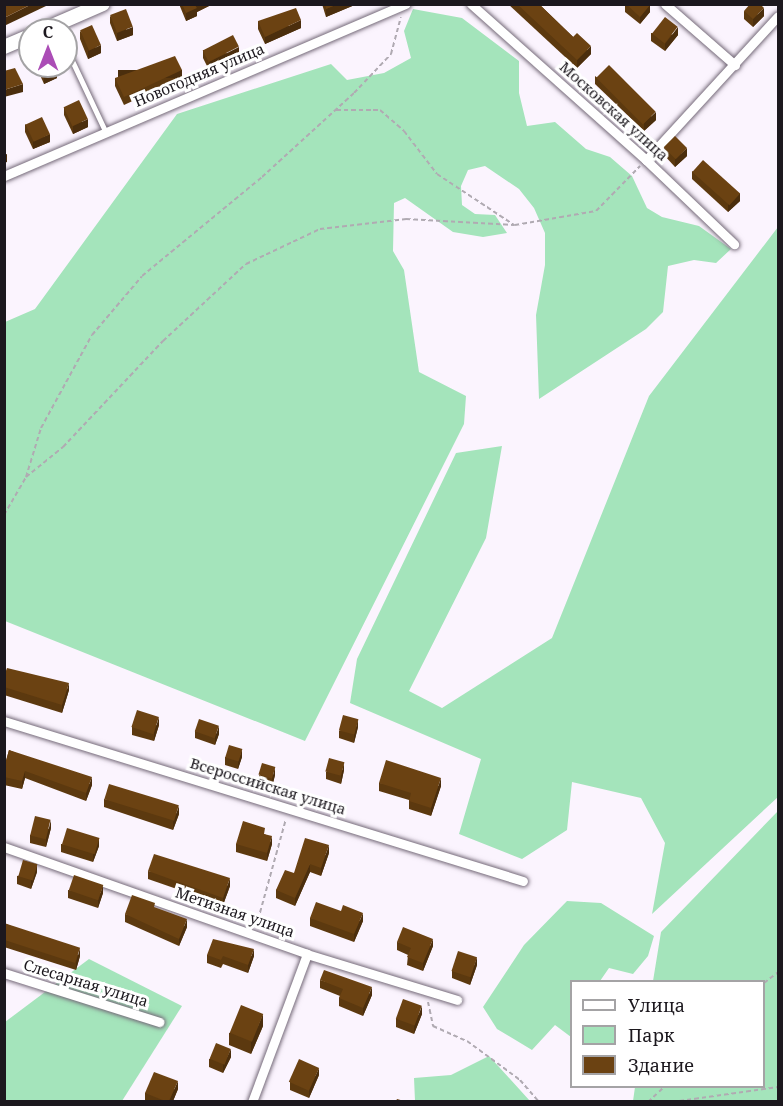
<!DOCTYPE html>
<html>
<head>
<meta charset="utf-8">
<style>
  body { margin:0 }
  #map { position:relative; width:783px; height:1106px; overflow:hidden; background:#fbf4fe; font-family:"Noto Serif",serif }
  div>[style] { position:absolute }
  .green>* { inset:0; background:#a4e4bb }
  .path>* { height:2px; margin-top:-1px; transform-origin:0; background:repeating-linear-gradient(90deg,#b0aab2 0 4.5px,transparent 0 7.5px) }
  .roads { filter:drop-shadow(0 0 2px #756a79) drop-shadow(0 0 2px #756a79) }
  .lane>* { height:4.5px; margin:-2.25px; padding:0 2.25px; transform-origin:2.25px; border-radius:2.25px; background:#fff }
  .street>* { height:9px; margin:-4.5px; padding:0 4.5px; transform-origin:4.5px; border-radius:4.5px; background:#fff }
  .secondary>* { height:14px; margin:-7px; padding:0 7px; transform-origin:7px; border-radius:7px; background:#fff }
  .wall>* { inset:0; background:#5c390f }
  .shaded-wall>* { inset:0; background:#4b2e0d; transform-origin:0 0 }
  .building>* { inset:0; background:#6b4212; transform-origin:0 0 }
  span { translate:-50% -50%; white-space:nowrap; text-align:center; line-height:1.15; -webkit-text-stroke:6px #fff; paint-order:stroke }
  .street-label { font-size:15px; color:#1c181e }
  .frame { position:absolute; inset:0; border:6px solid #1c181e; pointer-events:none }
  .legend { position:absolute; left:570px; top:980px; width:195px; height:108px; box-sizing:border-box; background:#fff; border:2px solid #a4a3a5; margin:0; padding:8px 10px; list-style:none; font-size:18px; color:#1c181e }
  .legend li { display:flex; align-items:center; gap:12px; height:30px }
  .legend b { width:30px; border:2px solid #a4a3a5 }
  .north { position:absolute; left:18px; top:18px; width:60px; height:60px; box-sizing:border-box; background:#fff; border:2px solid #a4a3a5; border-radius:50%; rotate:0deg; font-size:16px; font-weight:700; line-height:24px; text-align:center; color:#1c181e }
  .north::after { content:''; display:block; margin:auto; width:21px; height:27px; background:#ab4db6; clip-path:polygon(50% 0,100% 100%,50% 72%,0 100%) }
</style>
</head>
<body>
<div id="map">
  <div class="green">
    <div style="clip-path:polygon(413px 9px,462px 18px,519px 61px,519px 93px,527px 126px,555px 122px,586px 149px,610px 157px,632px 176px,647px 208px,662px 217px,699px 226px,731px 249px,716px 263px,694px 260px,668px 266px,663px 312px,646px 329px,539px 399px,536px 315px,545px 265px,545px 233px,534px 208px,519px 189px,485px 166px,468px 170px,461px 186px,462px 205px,475px 214px,495px 215px,507px 233px,483px 237px,453px 232px,405px 198px,394px 203px,393px 251px,404px 270px,419px 372px,466px 396px,464px 424px,305px 741px,5px 621px,5px 322px,35px 309px,177px 114px,331px 64px,347px 80px,384px 73px,411px 58px,404px 31px)"></div>
    <div style="clip-path:polygon(778px 227px,778px 797px,652px 914px,665px 843px,641px 798px,572px 782px,567px 830px,522px 859px,459px 834px,481px 759px,350px 703px,357px 659px,456px 453px,502px 446px,486px 538px,409px 691px,442px 708px,552px 638px,649px 396px)"></div>
    <div style="clip-path:polygon(778px 811px,778px 1101px,633px 1101px,635px 1087px,764px 1086px,764px 982px,653px 981px,661px 932px)"></div>
    <div style="clip-path:polygon(567px 901px,601px 903px,654px 936px,648px 956px,633px 974px,609px 968px,600px 981px,572px 982px,571px 1037px,555px 1025px,532px 1050px,497px 1029px,483px 1007px,524px 945px)"></div>
    <div style="clip-path:polygon(89px 959px,182px 1006px,122px 1101px,5px 1102px,5px 1022px)"></div>
    <div style="clip-path:polygon(489px 1056px,530px 1101px,415px 1101px,414px 1078px,451px 1075px)"></div>
  </div>
  <div class="path">
    <div style="left:336px;top:110px;width:44px"></div>
    <div style="left:380px;top:110px;width:32px;rotate:41deg"></div>
    <div style="left:404px;top:131px;width:54px;rotate:52.5deg"></div>
    <div style="left:437px;top:174px;width:92px;rotate:33.5deg"></div>
    <div style="left:26px;top:477px;width:48px;rotate:-39deg"></div>
    <div style="left:63px;top:447px;width:146px;rotate:-46.7deg"></div>
    <div style="left:163px;top:341px;width:113px;rotate:-42.9deg"></div>
    <div style="left:246px;top:264px;width:82px;rotate:-25.3deg"></div>
    <div style="left:320px;top:229px;width:87px;rotate:-6.6deg"></div>
    <div style="left:406px;top:219px;width:109px;rotate:3.2deg"></div>
    <div style="left:515px;top:225px;width:82px;rotate:-9.8deg"></div>
    <div style="left:596px;top:211px;width:63px;rotate:-45.6deg"></div>
    <div style="left:4px;top:515px;width:44px;rotate:-59.9deg"></div>
    <div style="left:26px;top:477px;width:51px;rotate:-73deg"></div>
    <div style="left:41px;top:428px;width:106px;rotate:-61.3deg"></div>
    <div style="left:92px;top:335px;width:77px;rotate:-49.7deg"></div>
    <div style="left:142px;top:276px;width:156px;rotate:-39.5deg"></div>
    <div style="left:262px;top:177px;width:125px;rotate:-42.4deg"></div>
    <div style="left:354px;top:93px;width:54px;rotate:-46.5deg"></div>
    <div style="left:391px;top:54px;width:38px;rotate:-75deg"></div>
    <div style="left:256px;top:927px;width:112px;rotate:-74.5deg"></div>
    <div style="left:764px;top:983px;width:18px;rotate:-38deg"></div>
    <div style="left:428px;top:1002px;width:25px;rotate:78deg"></div>
    <div style="left:433px;top:1026px;width:37px;rotate:24deg"></div>
    <div style="left:467px;top:1041px;width:66px;rotate:36.3deg"></div>
    <div style="left:520px;top:1080px;width:29px;rotate:49deg"></div>
    <div style="left:648px;top:1102px;width:23px;rotate:-43deg"></div>
    <div style="left:672px;top:1102px;width:107px;rotate:-8.1deg"></div>
  </div>
  <div class="roads">
    <div class="lane">
      <div style="left:66px;top:47px;width:94px;rotate:64.8deg"></div>
    </div>
    <div class="street">
      <div style="left:471px;top:4px;width:234px;rotate:41.7deg"></div>
      <div style="left:646px;top:160px;width:122px;rotate:43.7deg"></div>
      <div style="left:665px;top:4px;width:93px;rotate:41.1deg"></div>
      <div style="left:646px;top:160px;width:195px;rotate:-47.5deg"></div>
      <div style="left:4px;top:176px;width:437px;rotate:-23.2deg"></div>
      <div style="left:4px;top:721px;width:543px;rotate:17.13deg"></div>
      <div style="left:4px;top:847px;width:321px;rotate:19.4deg"></div>
      <div style="left:307px;top:954px;width:157px;rotate:17deg"></div>
      <div style="left:4px;top:973px;width:163px;rotate:17.5deg"></div>
      <div style="left:252px;top:1102px;width:158px;rotate:-69.6deg"></div>
    </div>
    <div class="secondary">
      <div style="left:43px;top:30px;width:65px;rotate:-23.4deg"></div>
      <div style="left:4px;top:47px;width:28px;rotate:-23deg"></div>
    </div>
  </div>
  <div class="wall">
    <div style="clip-path:polygon(179px 4px,213px 4px,197px 12px,197px 16px,186px 21px)"></div>
    <div style="clip-path:polygon(322px 4px,357px 4px,326px 17px)"></div>
    <div style="clip-path:polygon(508px 4px,539px 4px,591px 54px,577px 68px)"></div>
    <div style="clip-path:polygon(625px 4px,650px 4px,650px 12px,640px 24px,625px 12px)"></div>
    <div style="clip-path:polygon(744px 11px,764px 16px,753px 27px,744px 19px)"></div>
    <div style="clip-path:polygon(110px 16px,133px 35px,117px 41px,110px 23px)"></div>
    <div style="clip-path:polygon(258px 21px,301px 28px,265px 44px,258px 29px)"></div>
    <div style="clip-path:polygon(80px 31px,101px 53px,88px 59px,80px 39px)"></div>
    <div style="clip-path:polygon(651px 33px,678px 35px,665px 51px,651px 41px)"></div>
    <div style="clip-path:polygon(203px 50px,239px 55px,209px 70px,203px 58px)"></div>
    <div style="clip-path:polygon(36px 66px,56px 66px,57px 78px,44px 84px)"></div>
    <div style="clip-path:polygon(595px 76px,656px 120px,644px 131px,595px 84px)"></div>
    <div style="clip-path:polygon(115px 78px,182px 78px,124px 105px,115px 86px)"></div>
    <div style="clip-path:polygon(64px 107px,88px 127px,73px 134px,64px 115px)"></div>
    <div style="clip-path:polygon(25px 124px,50px 142px,33px 149px,25px 132px)"></div>
    <div style="clip-path:polygon(664px 148px,687px 156px,675px 167px,664px 155px)"></div>
    <div style="clip-path:polygon(692px 171px,740px 201px,728px 212px,692px 179px)"></div>
    <div style="clip-path:polygon(4px 676px,69px 690px,62px 713px,4px 695px)"></div>
    <div style="clip-path:polygon(159px 725px,154px 741px,132px 735px,132px 727px)"></div>
    <div style="clip-path:polygon(358px 727px,354px 743px,339px 738px,339px 731px)"></div>
    <div style="clip-path:polygon(195px 731px,219px 734px,215px 745px,195px 738px)"></div>
    <div style="clip-path:polygon(9px 750px,92px 785px,86px 801px,25px 778px,22px 789px,4px 785px,4px 768px)"></div>
    <div style="clip-path:polygon(225px 757px,242px 757px,238px 769px,225px 765px)"></div>
    <div style="clip-path:polygon(344px 770px,341px 784px,326px 779px,326px 772px)"></div>
    <div style="clip-path:polygon(259px 775px,275px 775px,272px 787px,259px 783px)"></div>
    <div style="clip-path:polygon(379px 783px,441px 786px,431px 816px,409px 809px,409px 800px,379px 791px)"></div>
    <div style="clip-path:polygon(104px 799px,179px 814px,173px 830px,104px 807px)"></div>
    <div style="clip-path:polygon(51px 828px,46px 847px,30px 843px,30px 835px)"></div>
    <div style="clip-path:polygon(265px 834px,272px 844px,267px 861px,236px 852px,236px 844px)"></div>
    <div style="clip-path:polygon(61px 844px,99px 846px,93px 862px,61px 852px)"></div>
    <div style="clip-path:polygon(329px 853px,321px 876px,310px 872px,295px 906px,276px 898px,276px 890px,294px 873px)"></div>
    <div style="clip-path:polygon(148px 871px,230px 886px,223px 905px,148px 879px)"></div>
    <div style="clip-path:polygon(37px 872px,31px 889px,17px 884px,17px 876px)"></div>
    <div style="clip-path:polygon(68px 890px,103px 893px,98px 908px,68px 898px)"></div>
    <div style="clip-path:polygon(125px 914px,187px 927px,179px 946px,125px 922px)"></div>
    <div style="clip-path:polygon(310px 918px,363px 921px,354px 942px,310px 926px)"></div>
    <div style="clip-path:polygon(4px 923px,80px 956px,76px 970px,4px 947px)"></div>
    <div style="clip-path:polygon(397px 942px,433px 946px,423px 971px,407px 965px,408px 955px,397px 950px)"></div>
    <div style="clip-path:polygon(207px 955px,254px 956px,248px 973px,223px 964px,221px 968px,207px 963px)"></div>
    <div style="clip-path:polygon(477px 965px,470px 985px,452px 978px,452px 971px)"></div>
    <div style="clip-path:polygon(320px 980px,372px 995px,363px 1016px,339px 1006px,339px 998px,340px 996px,320px 988px)"></div>
    <div style="clip-path:polygon(422px 1014px,414px 1034px,396px 1027px,396px 1019px)"></div>
    <div style="clip-path:polygon(263px 1026px,251px 1054px,229px 1045px,229px 1033px)"></div>
    <div style="clip-path:polygon(231px 1057px,223px 1073px,209px 1067px,209px 1059px)"></div>
    <div style="clip-path:polygon(319px 1075px,309px 1098px,290px 1090px,290px 1082px)"></div>
    <div style="clip-path:polygon(178px 1089px,173px 1101px,145px 1101px,145px 1093px)"></div>
  </div>
  <div class="shaded-wall">
    <div style="clip-path:polygon(32px 4px,46px 4px,46px 6px,4px 26px,4px 18px)"></div>
    <div style="clip-path:polygon(197px 4px,213px 4px,197px 12px,197px 16px,186px 21px,186px 13px)"></div>
    <div style="clip-path:polygon(338px 4px,357px 4px,326px 17px,326px 9px)"></div>
    <div style="clip-path:polygon(650px 5px,650px 12px,640px 24px,640px 17px)"></div>
    <div style="clip-path:polygon(764px 8px,764px 16px,753px 27px,753px 19px)"></div>
    <div style="clip-path:polygon(301px 20px,301px 28px,265px 44px,265px 37px)"></div>
    <div style="clip-path:polygon(133px 27px,133px 35px,117px 41px,117px 33px)"></div>
    <div style="clip-path:polygon(678px 27px,678px 35px,665px 51px,665px 44px)"></div>
    <div style="clip-path:polygon(101px 45px,101px 53px,88px 59px,88px 51px)"></div>
    <div style="clip-path:polygon(591px 46px,591px 54px,577px 68px,577px 60px)"></div>
    <div style="clip-path:polygon(239px 47px,239px 55px,209px 70px,209px 62px)"></div>
    <div style="clip-path:polygon(57px 70px,57px 78px,44px 84px,44px 76px)"></div>
    <div style="left:182px;top:70px;width:8px;height:64px;rotate:90deg"></div>
    <div style="clip-path:polygon(23px 84px,23px 92px,4px 97px,4px 90px)"></div>
    <div style="clip-path:polygon(656px 112px,656px 120px,644px 131px,644px 123px)"></div>
    <div style="clip-path:polygon(88px 119px,88px 127px,73px 134px,73px 126px)"></div>
    <div style="clip-path:polygon(50px 134px,50px 142px,33px 149px,33px 141px)"></div>
    <div style="clip-path:polygon(687px 148px,687px 156px,675px 167px,675px 159px)"></div>
    <div style="clip-path:polygon(7px 154px,7px 162px,4px 163px,4px 155px)"></div>
    <div style="clip-path:polygon(740px 193px,740px 201px,728px 212px,728px 205px)"></div>
    <div style="clip-path:polygon(69px 683px,69px 690px,62px 713px,62px 705px)"></div>
    <div style="clip-path:polygon(159px 717px,159px 725px,154px 741px,154px 733px)"></div>
    <div style="clip-path:polygon(358px 719px,358px 727px,354px 743px,354px 735px)"></div>
    <div style="clip-path:polygon(219px 726px,219px 734px,215px 745px,215px 737px)"></div>
    <div style="clip-path:polygon(242px 749px,242px 757px,238px 769px,238px 761px)"></div>
    <div style="clip-path:polygon(344px 762px,344px 770px,341px 784px,341px 776px)"></div>
    <div style="clip-path:polygon(275px 767px,275px 775px,272px 787px,272px 779px)"></div>
    <div style="clip-path:polygon(25px 771px,25px 778px,22px 789px,22px 781px)"></div>
    <div style="clip-path:polygon(92px 777px,92px 785px,86px 801px,86px 793px)"></div>
    <div style="clip-path:polygon(441px 778px,441px 786px,431px 816px,431px 808px)"></div>
    <div style="clip-path:polygon(179px 806px,179px 814px,173px 830px,173px 822px)"></div>
    <div style="clip-path:polygon(51px 820px,51px 828px,46px 847px,46px 839px)"></div>
    <div style="clip-path:polygon(272px 836px,272px 844px,267px 861px,267px 853px)"></div>
    <div style="clip-path:polygon(99px 838px,99px 846px,93px 862px,93px 854px)"></div>
    <div style="clip-path:polygon(329px 845px,329px 853px,321px 876px,321px 868px)"></div>
    <div style="clip-path:polygon(37px 864px,37px 872px,31px 889px,31px 881px)"></div>
    <div style="clip-path:polygon(310px 864px,310px 872px,295px 906px,295px 898px)"></div>
    <div style="clip-path:polygon(230px 878px,230px 886px,223px 905px,223px 898px)"></div>
    <div style="clip-path:polygon(103px 885px,103px 893px,98px 908px,98px 901px)"></div>
    <div style="clip-path:polygon(363px 913px,363px 921px,354px 942px,354px 934px)"></div>
    <div style="clip-path:polygon(187px 919px,187px 927px,179px 946px,179px 939px)"></div>
    <div style="clip-path:polygon(433px 939px,433px 946px,423px 971px,423px 963px)"></div>
    <div style="clip-path:polygon(80px 948px,80px 956px,76px 970px,76px 963px)"></div>
    <div style="clip-path:polygon(254px 949px,254px 956px,248px 973px,248px 965px)"></div>
    <div style="clip-path:polygon(477px 957px,477px 965px,470px 985px,470px 977px)"></div>
    <div style="clip-path:polygon(372px 987px,372px 995px,363px 1016px,363px 1008px)"></div>
    <div style="clip-path:polygon(422px 1006px,422px 1014px,414px 1034px,414px 1026px)"></div>
    <div style="clip-path:polygon(263px 1014px,263px 1026px,251px 1054px,251px 1042px)"></div>
    <div style="clip-path:polygon(231px 1049px,231px 1057px,223px 1073px,223px 1065px)"></div>
    <div style="clip-path:polygon(319px 1068px,319px 1075px,309px 1098px,309px 1090px)"></div>
    <div style="clip-path:polygon(178px 1081px,178px 1089px,173px 1101px,169px 1101px)"></div>
  </div>
  <div class="building">
    <div style="clip-path:polygon(4px 4px,32px 4px,4px 18px)"></div>
    <div style="clip-path:polygon(182px 4px,197px 4px,195px 5px,197px 8px,186px 13px)"></div>
    <div style="clip-path:polygon(325px 4px,338px 4px,326px 9px)"></div>
    <div style="clip-path:polygon(517px 4px,539px 4px,573px 37px,577px 33px,591px 46px,577px 60px)"></div>
    <div style="clip-path:polygon(626px 4px,650px 4px,650px 5px,640px 17px)"></div>
    <div style="clip-path:polygon(750px 4px,760px 4px,764px 8px,753px 19px,744px 11px)"></div>
    <div style="clip-path:polygon(296px 8px,301px 20px,265px 37px,258px 21px)"></div>
    <div style="left:126px;top:9px;width:19px;height:17px;rotate:69deg"></div>
    <div style="left:665px;top:17px;width:16px;height:21px;rotate:38deg"></div>
    <div style="left:92px;top:25px;width:22px;height:13px;rotate:66deg"></div>
    <div style="left:233px;top:35px;width:13px;height:34px;rotate:63deg"></div>
    <div style="clip-path:polygon(175px 56px,182px 70px,124px 97px,115px 78px)"></div>
    <div style="left:609px;top:65px;width:66px;height:18px;rotate:45deg"></div>
    <div style="clip-path:polygon(39px 66px,56px 66px,57px 70px,44px 76px)"></div>
    <div style="clip-path:polygon(15px 68px,23px 84px,4px 90px,4px 71px)"></div>
    <div style="left:79px;top:100px;width:21px;height:17px;rotate:65deg"></div>
    <div style="left:42px;top:117px;width:19px;height:18px;rotate:65deg"></div>
    <div style="left:675px;top:136px;width:17px;height:16px;rotate:45deg"></div>
    <div style="left:703px;top:160px;width:50px;height:16px;rotate:42deg"></div>
    <div style="clip-path:polygon(7px 668px,69px 683px,62px 705px,4px 687px,4px 676px)"></div>
    <div style="left:137px;top:710px;width:23px;height:18px;rotate:18deg"></div>
    <div style="left:343px;top:715px;width:16px;height:16px;rotate:15deg"></div>
    <div style="left:199px;top:719px;width:21px;height:13px;rotate:19deg"></div>
    <div style="left:229px;top:745px;width:14px;height:13px;rotate:17deg"></div>
    <div style="clip-path:polygon(9px 750px,92px 777px,86px 793px,25px 771px,22px 781px,4px 777px,4px 768px)"></div>
    <div style="left:329px;top:758px;width:16px;height:14px;rotate:15deg"></div>
    <div style="clip-path:polygon(386px 760px,441px 778px,431px 808px,409px 801px,411px 793px,379px 783px)"></div>
    <div style="left:262px;top:763px;width:14px;height:12px;rotate:17deg"></div>
    <div style="left:109px;top:784px;width:73px;height:16px;rotate:17deg"></div>
    <div style="left:35px;top:816px;width:16px;height:20px;rotate:14deg"></div>
    <div style="clip-path:polygon(243px 821px,265px 828px,264px 834px,272px 836px,267px 853px,236px 844px)"></div>
    <div style="left:67px;top:828px;width:34px;height:17px;rotate:17deg"></div>
    <div style="clip-path:polygon(305px 838px,329px 845px,321px 868px,310px 864px,295px 898px,276px 890px,285px 870px,294px 873px)"></div>
    <div style="clip-path:polygon(154px 854px,230px 878px,223px 898px,148px 871px)"></div>
    <div style="left:23px;top:860px;width:15px;height:17px;rotate:16deg"></div>
    <div style="left:74px;top:875px;width:31px;height:16px;rotate:19deg"></div>
    <div style="clip-path:polygon(132px 895px,155px 903px,154px 907px,187px 919px,179px 939px,125px 914px)"></div>
    <div style="clip-path:polygon(316px 902px,341px 911px,343px 905px,363px 913px,354px 934px,310px 918px)"></div>
    <div style="left:4px;top:923px;width:80px;height:16px;rotate:18deg"></div>
    <div style="clip-path:polygon(403px 927px,433px 939px,423px 963px,407px 957px,411px 948px,397px 942px)"></div>
    <div style="clip-path:polygon(213px 939px,254px 949px,248px 965px,223px 956px,221px 960px,207px 955px)"></div>
    <div style="left:458px;top:951px;width:20px;height:21px;rotate:18deg"></div>
    <div style="clip-path:polygon(324px 970px,372px 987px,363px 1008px,339px 998px,343px 989px,320px 980px)"></div>
    <div style="left:403px;top:999px;width:20px;height:21px;rotate:20deg"></div>
    <div style="left:241px;top:1005px;width:24px;height:30px;rotate:22deg"></div>
    <div style="left:216px;top:1043px;width:16px;height:17px;rotate:22deg"></div>
    <div style="left:299px;top:1059px;width:22px;height:25px;rotate:24deg"></div>
    <div style="clip-path:polygon(154px 1072px,178px 1081px,169px 1101px,165px 1101px,145px 1093px)"></div>
    <div style="clip-path:polygon(397px 1099px,404px 1101px,396px 1101px)"></div>
  </div>
  <div class="street-label">
    <span style="left:199px;top:75px;rotate:-23deg">Новогодняя улица</span>
    <span style="left:614px;top:111px;rotate:42deg">Московская улица</span>
    <span style="left:268px;top:786px;rotate:17deg">Всероссийская улица</span>
    <span style="left:235px;top:912px;rotate:19deg">Метизная улица</span>
    <span style="left:86px;top:983px;rotate:17deg">Слесарная улица</span>
  </div>
  <div class="frame"></div>
  <ul class="legend">
  <li><b style="height:8px;background:#fff"></b>Улица</li>
  <li><b style="height:16px;background:#a4e4bb"></b>Парк</li>
  <li><b style="height:16px;background:#6b4212"></b>Здание</li>
  </ul>
  <div class="north">С</div>
</div>
</body>
</html>
